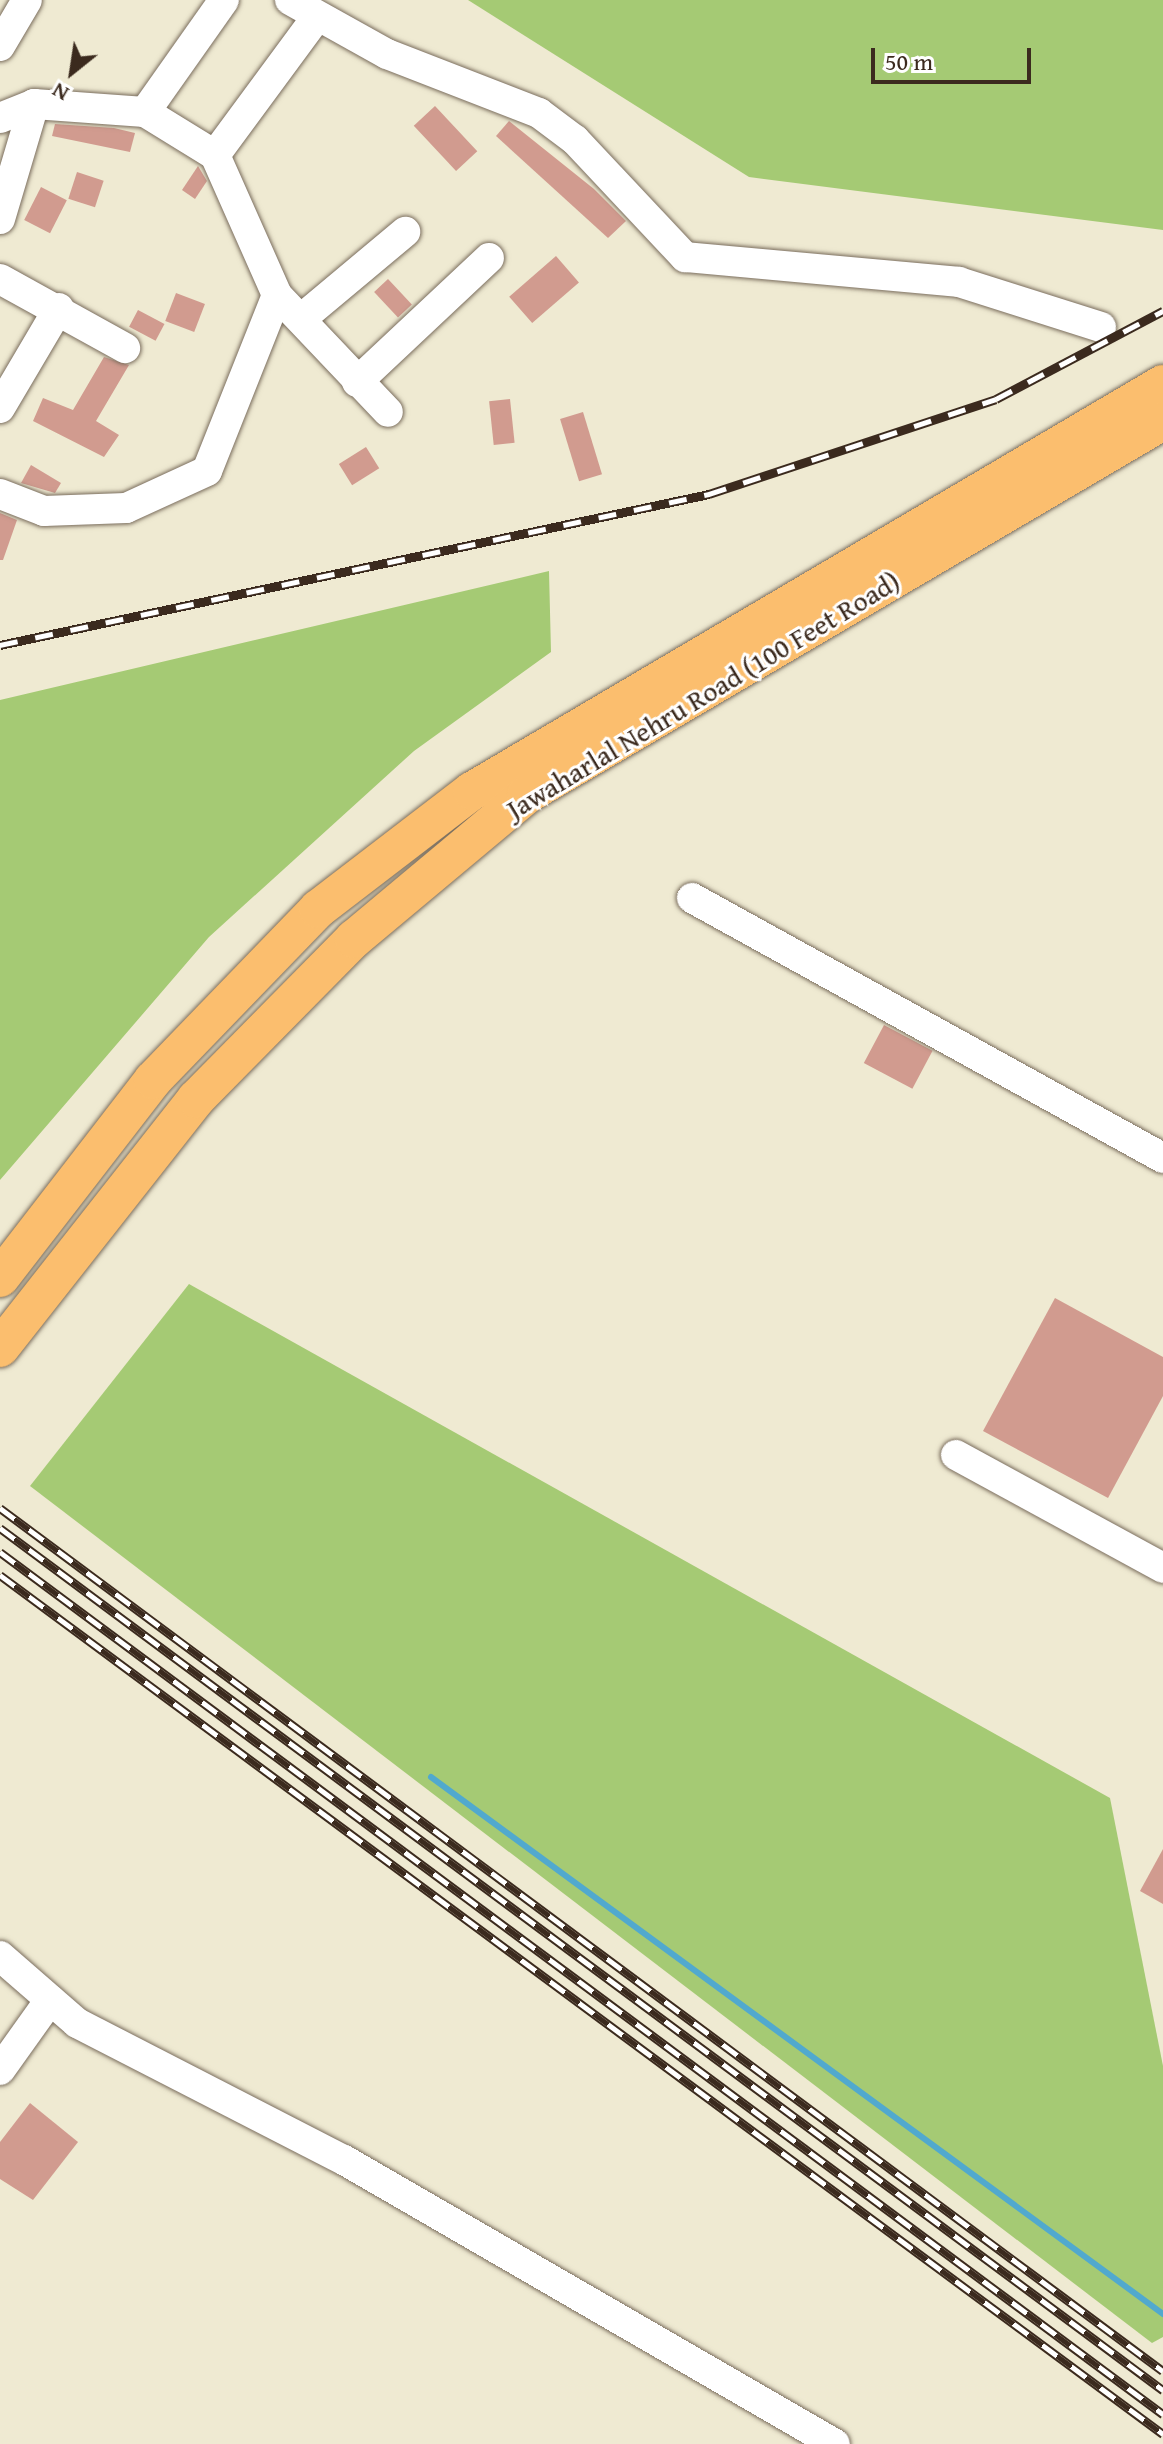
<!DOCTYPE html>
<html>
<head>
<meta charset="utf-8">
<style>
  body { margin:0 }
  #map { position:relative; width:1163px; height:2444px; overflow:hidden; background:#efead2; font-family:"Gentium Book Plus",serif }
  div>[style] { position:absolute }
  .green>* { inset:0; background:#a5ca74 }
  .stream>* { height:6px; margin:-3px; padding:0 3px; transform-origin:3px; border-radius:3px; background:#51a9ce }
  .building>* { inset:0; background:#d19b8f; transform-origin:0 0 }
  .roads { filter:drop-shadow(0 0 2px #7a6d5d) drop-shadow(0 0 2px #7a6d5d) }
  .minor>* { height:30px; margin:-15px; padding:0 15px; transform-origin:15px; border-radius:15px; background:#fff }
  .major>* { height:38px; margin:-19px; padding:0 19px; transform-origin:19px; border-radius:19px; background:#fbbe6e }
  .rail>* { height:9px; margin-top:-4.5px; transform-origin:0; background:repeating-linear-gradient(90deg,#fff 0 18px,#3b2a1e 0 36px); box-sizing:border-box; border-block:2px solid #3b2a1e }
  span { translate:-50% -50%; white-space:nowrap; text-align:center; line-height:1.15; -webkit-text-stroke:6px #fff; paint-order:stroke }
  .street-label { font-size:28px; color:#3b2a1e }
  .north { position:absolute; left:32px; top:32px; width:80px; height:80px; -webkit-text-stroke:6px #fff; paint-order:stroke; rotate:210deg; font-size:22px; font-weight:700; line-height:32px; text-align:center; color:#3b2a1e }
  .north::after { content:''; display:block; margin:auto; width:28px; height:36px; background:#3b2a1e; clip-path:polygon(50% 0,100% 100%,50% 72%,0 100%) }
  .scale { position:absolute; left:871px; top:48px; width:160px; height:36px; box-sizing:border-box; border:4px solid #3b2a1e; border-top:0; padding-left:10px; font-size:24px; line-height:28px; white-space:nowrap; color:#3b2a1e; -webkit-text-stroke:6px #fff; paint-order:stroke }
</style>
</head>
<body>
<div id="map">
  <div class="green">
    <div style="clip-path:polygon(468px 0,1163px 0,1163px 230px,749px 177px)"></div>
    <div style="clip-path:polygon(549px 571px,551px 652px,414px 751px,209px 937px,0 1180px,0 700px)"></div>
    <div style="clip-path:polygon(189px 1284px,1110px 1798px,1163px 2066px,1163px 2337px,1152px 2343px,30px 1486px)"></div>
  </div>
  <div class="stream">
    <div style="left:431px;top:1777px;width:908px;rotate:36.26deg"></div>
  </div>
  <div class="building">
    <div style="left:435px;top:106px;width:62px;height:29px;rotate:47deg"></div>
    <div style="clip-path:polygon(509px 121px,594px 189px,626px 221px,608px 238px,496px 136px)"></div>
    <div style="clip-path:polygon(55px 124px,114px 128px,135px 133px,130px 152px,52px 136px)"></div>
    <div style="clip-path:polygon(198px 166px,207px 181px,195px 199px,182px 190px)"></div>
    <div style="left:77px;top:172px;width:28px;height:28px;rotate:18deg"></div>
    <div style="left:41px;top:187px;width:29px;height:37px;rotate:27deg"></div>
    <div style="left:556px;top:256px;width:35px;height:62px;rotate:49deg"></div>
    <div style="left:388px;top:279px;width:35px;height:19px;rotate:47deg"></div>
    <div style="left:176px;top:293px;width:31px;height:30px;rotate:21deg"></div>
    <div style="left:138px;top:310px;width:30px;height:19px;rotate:28deg"></div>
    <div style="clip-path:polygon(104px 357px,129px 365px,96px 421px,119px 435px,104px 457px,33px 421px,43px 398px,73px 410px)"></div>
    <div style="left:510px;top:399px;width:44px;height:21px;rotate:84deg"></div>
    <div style="left:583px;top:412px;width:65px;height:24px;rotate:73deg"></div>
    <div style="left:366px;top:447px;width:25px;height:32px;rotate:58deg"></div>
    <div style="clip-path:polygon(31px 465px,61px 483px,55px 493px,21px 483px)"></div>
    <div style="clip-path:polygon(0 513px,17px 520px,3px 560px,0 560px)"></div>
    <div style="left:884px;top:1025px;width:55px;height:43px;rotate:28deg"></div>
    <div style="clip-path:polygon(1055px 1298px,1163px 1357px,1163px 1396px,1108px 1498px,983px 1431px)"></div>
    <div style="clip-path:polygon(1163px 1849px,1163px 1904px,1140px 1891px)"></div>
    <div style="clip-path:polygon(30px 2103px,78px 2142px,33px 2200px,0 2179px,0 2142px)"></div>
  </div>
  <div class="roads">
    <div class="minor">
      <div style="left:290px;top:0;width:111px;rotate:29.1deg"></div>
      <div style="left:387px;top:54px;width:163px;rotate:21.2deg"></div>
      <div style="left:539px;top:113px;width:45px;rotate:36.9deg"></div>
      <div style="left:575px;top:140px;width:161px;rotate:46.8deg"></div>
      <div style="left:685px;top:257px;width:275px;rotate:5.2deg"></div>
      <div style="left:959px;top:282px;width:149px;rotate:17.6deg"></div>
      <div style="left:0;top:46px;width:53px;rotate:-59.6deg"></div>
      <div style="left:145px;top:112px;width:137px;rotate:-54.8deg"></div>
      <div style="left:0;top:118px;width:37px;rotate:-22deg"></div>
      <div style="left:34px;top:104px;width:111px;rotate:4.1deg"></div>
      <div style="left:145px;top:112px;width:82px;rotate:31.6deg"></div>
      <div style="left:215px;top:155px;width:153px;rotate:66.1deg"></div>
      <div style="left:277px;top:295px;width:189px;rotate:111.7deg"></div>
      <div style="left:207px;top:471px;width:89px;rotate:155.4deg"></div>
      <div style="left:126px;top:508px;width:82px;rotate:177.9deg"></div>
      <div style="left:44px;top:511px;width:47px;rotate:-158.9deg"></div>
      <div style="left:215px;top:155px;width:170px;rotate:-53.6deg"></div>
      <div style="left:0;top:219px;width:120px;rotate:-73.5deg"></div>
      <div style="left:0;top:279px;width:143px;rotate:28.9deg"></div>
      <div style="left:277px;top:295px;width:161px;rotate:46.5deg"></div>
      <div style="left:301px;top:319px;width:136px;rotate:-39.9deg"></div>
      <div style="left:357px;top:382px;width:181px;rotate:-43.2deg"></div>
      <div style="left:0;top:408px;width:116px;rotate:-59.5deg"></div>
      <div style="left:692px;top:898px;width:538px;rotate:28.9deg"></div>
      <div style="left:956px;top:1455px;width:236px;rotate:28.6deg"></div>
      <div style="left:0;top:1956px;width:102px;rotate:41deg"></div>
      <div style="left:77px;top:2023px;width:300px;rotate:27.2deg"></div>
      <div style="left:344px;top:2160px;width:567px;rotate:30.05deg"></div>
      <div style="left:0;top:2070px;width:86px;rotate:-54.5deg"></div>
    </div>
    <div class="major">
      <div style="left:0;top:1278px;width:250px;rotate:-52.3deg"></div>
      <div style="left:153px;top:1080px;width:238px;rotate:-46deg"></div>
      <div style="left:318px;top:909px;width:194px;rotate:-37.5deg"></div>
      <div style="left:472px;top:791px;width:802px;rotate:-30.5deg"></div>
      <div style="left:0;top:1348px;width:317px;rotate:-51.8deg"></div>
      <div style="left:196px;top:1099px;width:225px;rotate:-45.4deg"></div>
      <div style="left:354px;top:939px;width:224px;rotate:-39.9deg"></div>
      <div style="left:526px;top:795px;width:739px;rotate:-30.42deg"></div>
    </div>
  </div>
  <div class="rail">
    <div style="left:0;top:645px;width:725px;rotate:-12.02deg"></div>
    <div style="left:709px;top:494px;width:302px;rotate:-18.3deg"></div>
    <div style="left:996px;top:399px;width:189px;rotate:-27.8deg"></div>
    <div style="left:0;top:1508px;width:1448px;rotate:36.58deg"></div>
    <div style="left:0;top:1528px;width:1448px;rotate:36.55deg"></div>
    <div style="left:0;top:1552px;width:1448px;rotate:36.55deg"></div>
    <div style="left:0;top:1575px;width:1446px;rotate:36.45deg"></div>
  </div>
  <div class="street-label">
    <span style="left:703px;top:695px;rotate:-31deg">Jawaharlal Nehru Road (100 Feet Road)</span>
  </div>
  <div class="north">N</div>
  <div class="scale">50 m</div>
</div>
</body>
</html>
